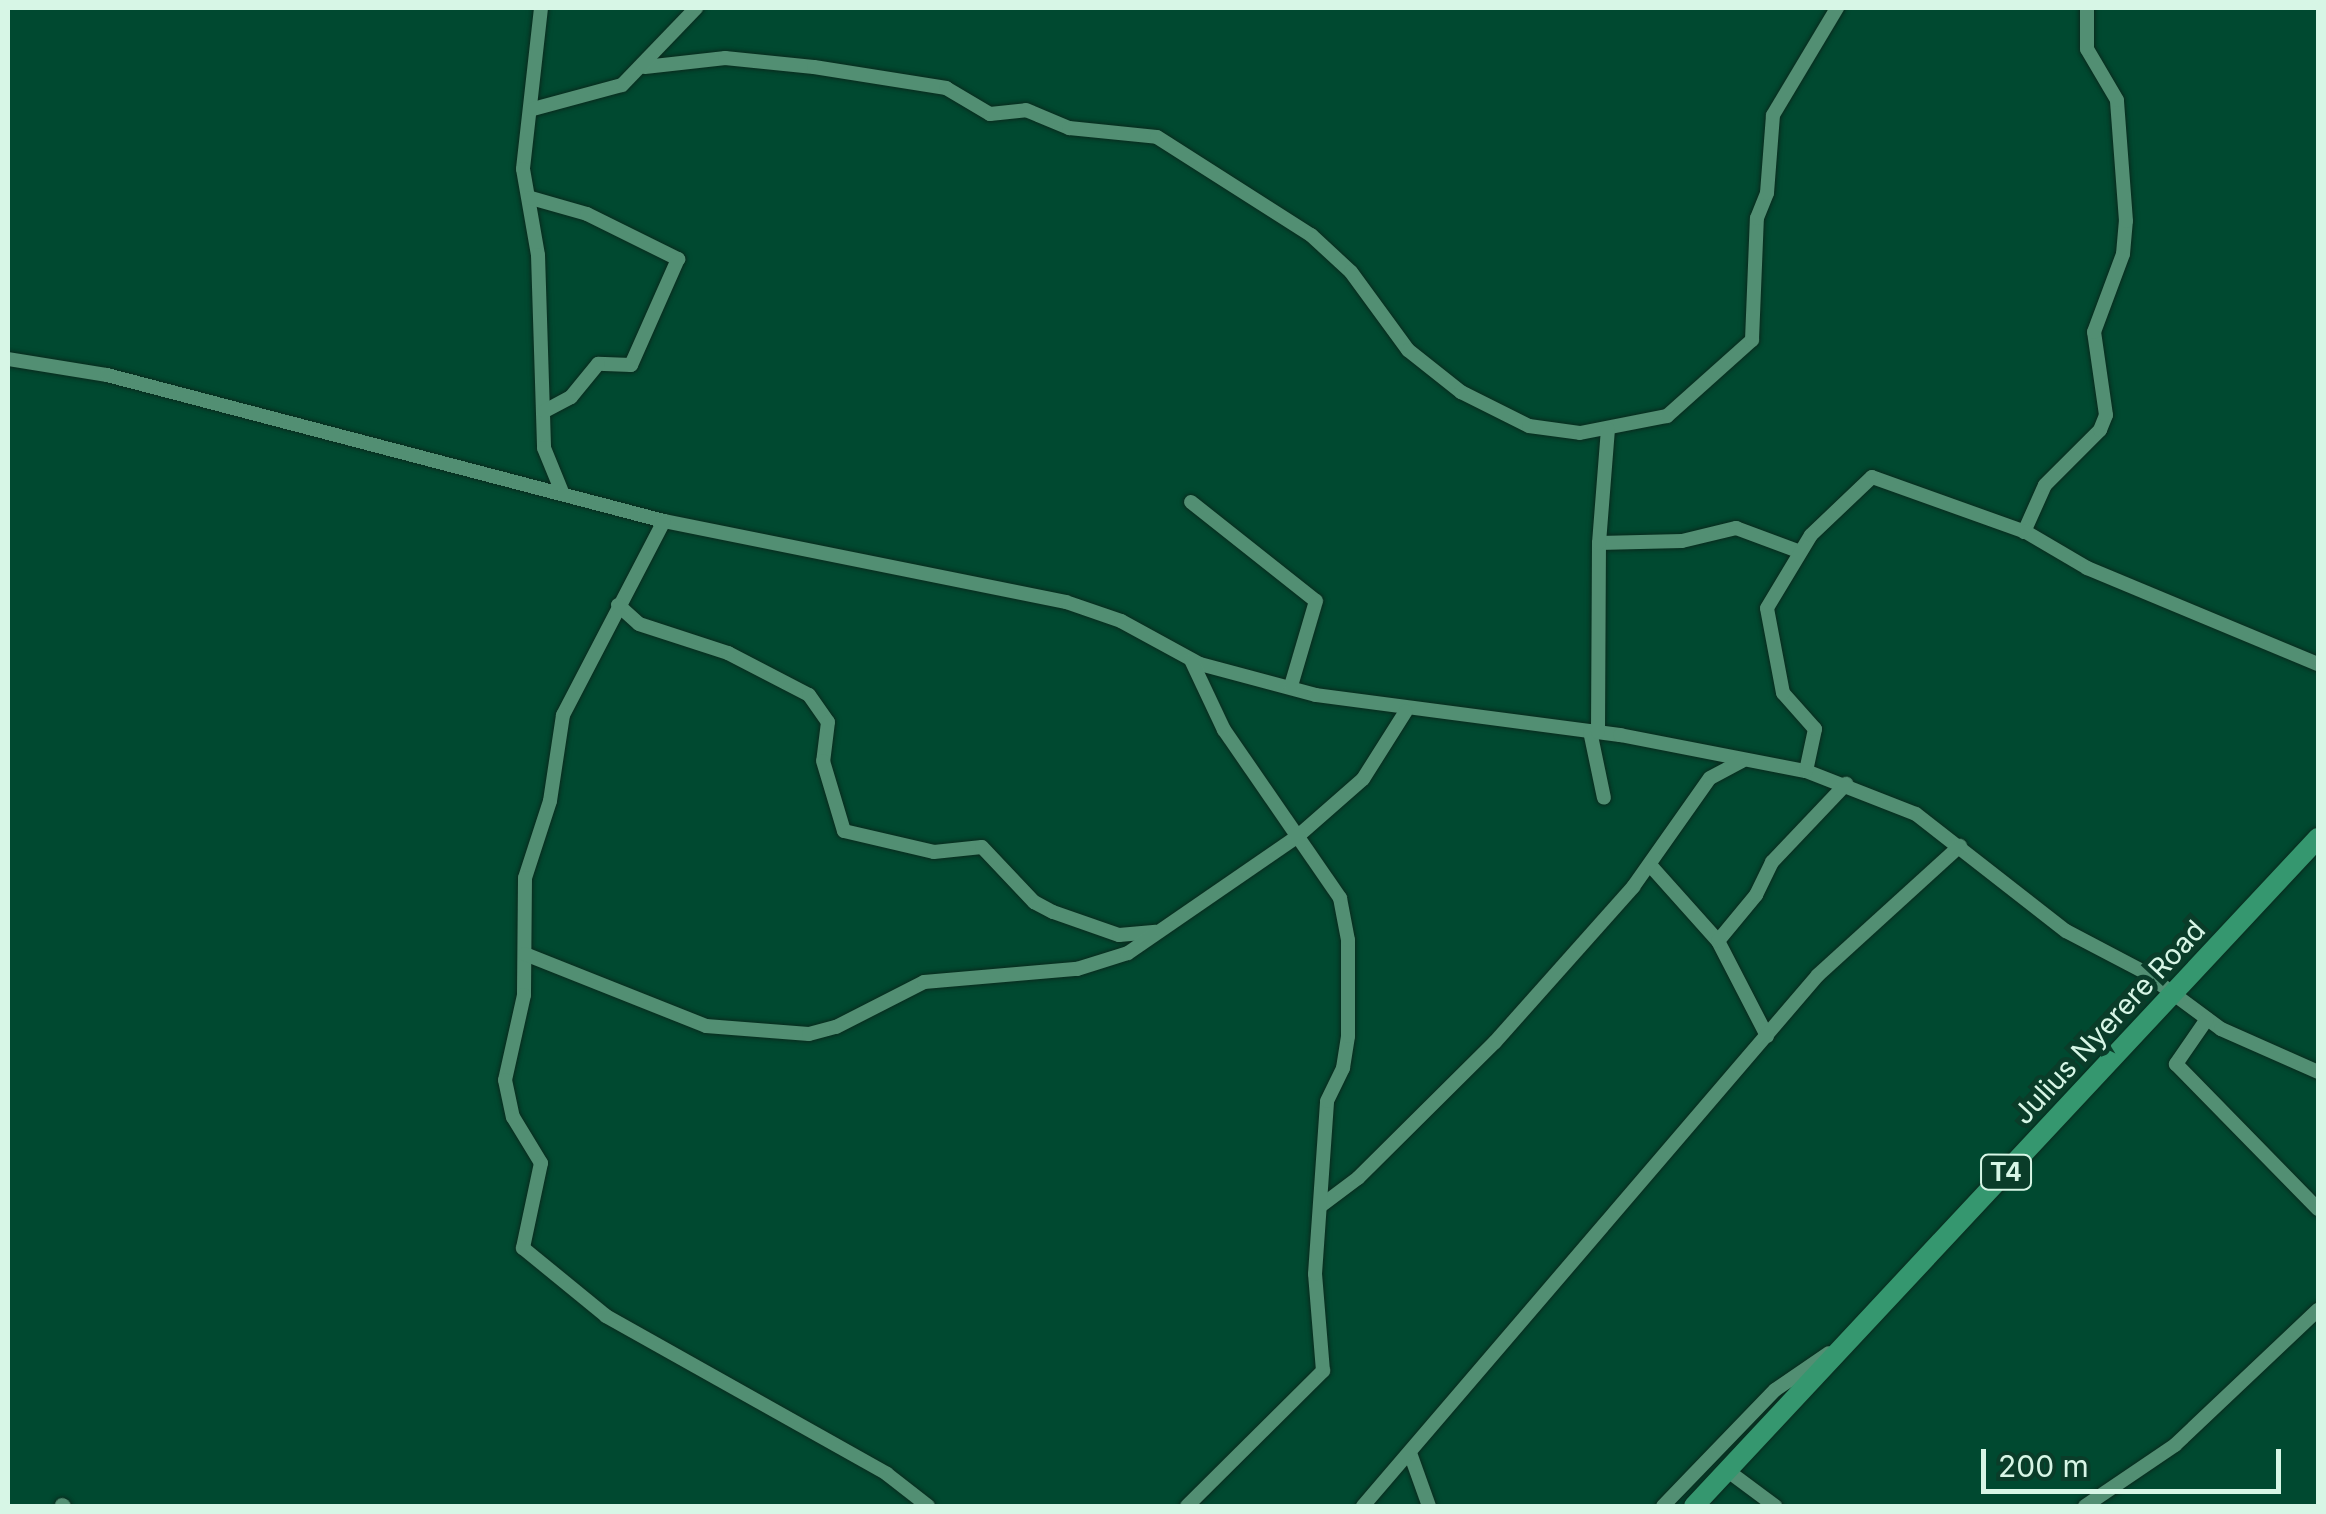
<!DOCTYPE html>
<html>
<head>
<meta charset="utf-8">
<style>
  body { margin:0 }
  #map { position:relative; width:2326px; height:1514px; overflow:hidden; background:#004930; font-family:Inter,sans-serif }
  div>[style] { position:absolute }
  .roads { filter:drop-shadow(0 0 2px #092a1d) drop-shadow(0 0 2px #092a1d) }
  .minor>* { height:14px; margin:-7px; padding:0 7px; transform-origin:7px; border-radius:7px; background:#528f73 }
  .highway>* { height:20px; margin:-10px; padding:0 10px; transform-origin:10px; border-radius:10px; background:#35976f }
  span { translate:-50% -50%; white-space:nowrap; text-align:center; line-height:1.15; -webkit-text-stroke:10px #0a3c29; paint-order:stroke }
  .shield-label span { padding:2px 8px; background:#0a3c29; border:2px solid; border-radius:8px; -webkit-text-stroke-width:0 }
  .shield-label { font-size:25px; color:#d7f6e6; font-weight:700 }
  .street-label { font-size:28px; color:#d7f6e6 }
  .frame { position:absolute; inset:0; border:10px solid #d7f6e6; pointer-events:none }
  .scale { position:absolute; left:1981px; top:1449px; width:300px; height:45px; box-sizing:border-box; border:5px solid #d7f6e6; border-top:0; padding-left:12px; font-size:30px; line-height:35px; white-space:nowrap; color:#d7f6e6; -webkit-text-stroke:8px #0a3c29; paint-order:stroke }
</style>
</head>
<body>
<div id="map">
  <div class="roads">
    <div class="minor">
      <div style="left:541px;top:8px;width:162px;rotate:96.4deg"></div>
      <div style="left:523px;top:169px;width:87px;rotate:80.1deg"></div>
      <div style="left:538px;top:255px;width:193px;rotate:88.2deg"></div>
      <div style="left:544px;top:448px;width:48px;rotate:67.8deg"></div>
      <div style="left:645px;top:67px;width:81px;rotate:-6.4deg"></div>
      <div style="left:725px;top:58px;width:89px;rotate:5.8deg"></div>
      <div style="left:814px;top:67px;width:134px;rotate:9deg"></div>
      <div style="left:946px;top:88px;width:51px;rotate:30.6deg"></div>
      <div style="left:990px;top:114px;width:36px;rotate:-6deg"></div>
      <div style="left:1026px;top:110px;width:47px;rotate:22.7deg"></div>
      <div style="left:1069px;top:128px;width:88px;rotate:5.8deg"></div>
      <div style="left:1157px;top:137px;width:183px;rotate:32.5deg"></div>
      <div style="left:1311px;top:235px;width:54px;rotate:42.8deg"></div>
      <div style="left:1351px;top:272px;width:97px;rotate:53.8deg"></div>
      <div style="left:1408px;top:350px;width:68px;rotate:38.4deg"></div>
      <div style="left:1461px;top:392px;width:76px;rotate:26.6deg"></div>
      <div style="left:1529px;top:426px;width:51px;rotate:7.8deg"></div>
      <div style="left:1580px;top:433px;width:89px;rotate:-11.1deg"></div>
      <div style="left:1667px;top:416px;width:114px;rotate:-41.8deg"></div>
      <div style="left:1752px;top:340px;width:122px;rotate:-87.7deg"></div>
      <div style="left:1757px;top:218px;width:27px;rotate:-68deg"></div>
      <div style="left:1767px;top:193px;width:78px;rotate:-85.6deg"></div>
      <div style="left:1773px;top:115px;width:125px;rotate:-59.1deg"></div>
      <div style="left:533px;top:109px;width:92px;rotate:-15.1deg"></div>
      <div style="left:622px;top:85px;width:107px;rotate:-46.1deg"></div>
      <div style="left:531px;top:198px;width:58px;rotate:15.9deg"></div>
      <div style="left:587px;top:214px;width:102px;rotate:26.3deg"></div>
      <div style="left:678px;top:259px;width:116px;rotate:113.9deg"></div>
      <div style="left:631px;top:365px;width:33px;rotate:-178deg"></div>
      <div style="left:598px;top:364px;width:43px;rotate:129.3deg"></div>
      <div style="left:571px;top:397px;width:30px;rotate:152deg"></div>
      <div style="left:8px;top:359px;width:100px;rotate:9.2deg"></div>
      <div style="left:107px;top:375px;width:576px;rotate:14.69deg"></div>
      <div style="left:664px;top:521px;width:410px;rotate:11.4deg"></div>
      <div style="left:1066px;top:602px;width:58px;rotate:19.1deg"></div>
      <div style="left:1121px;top:621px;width:90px;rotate:28.6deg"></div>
      <div style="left:1200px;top:664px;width:120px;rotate:15deg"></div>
      <div style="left:1316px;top:695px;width:307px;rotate:7.5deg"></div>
      <div style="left:1620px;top:735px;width:189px;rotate:11deg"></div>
      <div style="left:1806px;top:771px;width:118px;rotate:21.4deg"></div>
      <div style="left:1916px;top:814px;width:190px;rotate:38deg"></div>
      <div style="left:2066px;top:931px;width:88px;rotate:27.7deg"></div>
      <div style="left:2144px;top:972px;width:96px;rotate:36.5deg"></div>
      <div style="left:2221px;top:1029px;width:106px;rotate:23.9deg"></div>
      <div style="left:1191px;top:502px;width:159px;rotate:38.4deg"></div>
      <div style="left:1316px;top:601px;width:89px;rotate:106.4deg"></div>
      <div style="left:664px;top:521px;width:219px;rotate:117.5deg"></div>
      <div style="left:563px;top:715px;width:87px;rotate:98.6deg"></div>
      <div style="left:550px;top:801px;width:81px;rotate:108deg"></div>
      <div style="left:525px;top:878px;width:117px;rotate:90.5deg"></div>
      <div style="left:524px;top:995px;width:87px;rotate:102.6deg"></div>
      <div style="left:505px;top:1080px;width:38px;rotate:78deg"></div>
      <div style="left:513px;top:1117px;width:54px;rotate:58.7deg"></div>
      <div style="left:541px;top:1163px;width:87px;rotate:102deg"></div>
      <div style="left:523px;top:1248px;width:107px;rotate:39.3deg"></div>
      <div style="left:606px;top:1316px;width:322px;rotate:29.3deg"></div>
      <div style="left:887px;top:1474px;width:52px;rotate:38deg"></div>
      <div style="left:2024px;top:532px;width:51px;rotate:-65.9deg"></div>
      <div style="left:2045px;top:485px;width:78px;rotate:-45deg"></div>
      <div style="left:2100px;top:430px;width:16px;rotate:-68deg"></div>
      <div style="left:2106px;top:415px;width:84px;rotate:-98.2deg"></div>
      <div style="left:2094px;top:332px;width:83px;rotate:-69.6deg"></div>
      <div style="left:2123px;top:254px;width:33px;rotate:-85deg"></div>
      <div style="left:2126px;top:221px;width:121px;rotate:-94.3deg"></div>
      <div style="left:2117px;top:100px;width:59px;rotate:-120.5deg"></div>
      <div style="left:2087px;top:49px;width:41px;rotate:-90deg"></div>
      <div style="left:1599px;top:543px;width:83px;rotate:-1.4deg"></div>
      <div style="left:1682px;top:541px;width:56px;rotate:-13.5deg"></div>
      <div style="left:1736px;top:528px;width:66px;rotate:20.4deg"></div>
      <div style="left:618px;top:605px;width:28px;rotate:42deg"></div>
      <div style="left:639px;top:624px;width:94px;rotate:18deg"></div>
      <div style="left:728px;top:653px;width:91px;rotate:27.4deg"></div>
      <div style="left:809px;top:695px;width:33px;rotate:55deg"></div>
      <div style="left:828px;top:722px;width:39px;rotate:97deg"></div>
      <div style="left:823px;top:761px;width:73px;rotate:73.3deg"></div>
      <div style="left:844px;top:831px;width:92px;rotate:13.1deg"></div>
      <div style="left:934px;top:852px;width:48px;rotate:-5.9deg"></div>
      <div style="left:982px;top:847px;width:76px;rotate:46.6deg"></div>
      <div style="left:1034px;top:902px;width:21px;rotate:28deg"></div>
      <div style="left:1053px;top:912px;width:70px;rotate:19.2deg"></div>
      <div style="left:1119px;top:935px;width:37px;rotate:-5deg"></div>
      <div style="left:1590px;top:731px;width:68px;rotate:78.2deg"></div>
      <div style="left:1598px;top:732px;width:189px;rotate:-89.7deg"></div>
      <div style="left:1599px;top:543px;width:114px;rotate:-85.5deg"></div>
      <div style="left:1806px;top:771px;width:43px;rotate:-77.9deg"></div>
      <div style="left:1815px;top:729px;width:48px;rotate:-131.6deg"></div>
      <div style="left:1783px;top:693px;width:86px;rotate:-100.7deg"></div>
      <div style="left:1767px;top:608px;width:85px;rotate:-58.9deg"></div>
      <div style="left:1811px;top:535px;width:84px;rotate:-43.6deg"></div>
      <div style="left:1872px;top:477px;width:164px;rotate:19.7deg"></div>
      <div style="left:2026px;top:532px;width:71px;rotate:30.5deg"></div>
      <div style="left:2087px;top:568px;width:250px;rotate:22.6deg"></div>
      <div style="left:1650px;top:865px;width:102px;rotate:48.2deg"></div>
      <div style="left:1718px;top:941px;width:107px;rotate:62.7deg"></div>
      <div style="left:1718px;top:941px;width:60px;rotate:-50.4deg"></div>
      <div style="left:1756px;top:895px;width:37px;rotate:-64deg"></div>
      <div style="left:1772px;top:862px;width:108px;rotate:-46.5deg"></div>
      <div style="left:525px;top:954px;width:195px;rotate:21.7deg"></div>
      <div style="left:706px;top:1026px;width:103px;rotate:4.4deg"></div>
      <div style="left:809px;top:1034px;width:28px;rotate:-15deg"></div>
      <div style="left:836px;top:1027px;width:99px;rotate:-27.1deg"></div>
      <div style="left:924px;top:982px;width:154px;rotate:-4.9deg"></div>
      <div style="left:1077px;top:969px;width:53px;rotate:-17.4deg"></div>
      <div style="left:1128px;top:953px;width:206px;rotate:-34.5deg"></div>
      <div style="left:1298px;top:836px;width:86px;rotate:-41.2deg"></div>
      <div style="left:1363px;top:779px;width:80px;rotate:-57.7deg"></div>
      <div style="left:2207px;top:1019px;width:55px;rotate:124.6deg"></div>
      <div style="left:2176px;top:1064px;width:203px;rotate:45.6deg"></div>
      <div style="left:1322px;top:1205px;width:45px;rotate:-36.9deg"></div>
      <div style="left:1358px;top:1178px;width:193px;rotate:-44.8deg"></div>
      <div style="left:1495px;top:1042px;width:208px;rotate:-48.3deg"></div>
      <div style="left:1633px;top:887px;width:133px;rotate:-54.8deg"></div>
      <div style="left:1710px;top:778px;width:36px;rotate:-28deg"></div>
      <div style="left:1410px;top:1453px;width:56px;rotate:70.3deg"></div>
      <div style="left:1728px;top:1471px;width:59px;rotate:36.7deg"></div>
      <div style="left:62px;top:1505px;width:2px;rotate:27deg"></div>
      <div style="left:1187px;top:1506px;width:192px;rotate:-44.8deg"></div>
      <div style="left:1323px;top:1371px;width:97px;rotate:-94.7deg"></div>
      <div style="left:1315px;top:1274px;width:173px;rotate:-86deg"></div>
      <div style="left:1327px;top:1101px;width:37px;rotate:-64deg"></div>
      <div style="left:1343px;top:1068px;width:32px;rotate:-81deg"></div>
      <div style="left:1348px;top:1036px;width:96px;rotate:-90deg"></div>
      <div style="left:1348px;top:940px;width:43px;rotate:-100.8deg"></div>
      <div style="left:1340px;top:898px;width:204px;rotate:-124.6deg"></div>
      <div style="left:1224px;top:730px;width:77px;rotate:-115.2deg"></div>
      <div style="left:1363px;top:1506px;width:699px;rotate:-49.41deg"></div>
      <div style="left:1818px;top:975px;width:192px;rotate:-42.3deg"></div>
      <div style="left:1663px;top:1506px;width:161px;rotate:-46deg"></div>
      <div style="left:1775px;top:1390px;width:65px;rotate:-34.4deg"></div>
      <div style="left:2085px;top:1506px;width:109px;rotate:-34.1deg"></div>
      <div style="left:2175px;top:1445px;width:197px;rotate:-43.4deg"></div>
    </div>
    <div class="highway">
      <div style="left:1694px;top:1506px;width:914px;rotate:-46.95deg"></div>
    </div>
  </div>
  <div class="shield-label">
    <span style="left:2006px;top:1172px">T4</span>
  </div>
  <div class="street-label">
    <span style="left:2109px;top:1022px;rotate:-47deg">Julius Nyerere Road</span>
  </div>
  <div class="frame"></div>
  <div class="scale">200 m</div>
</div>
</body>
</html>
